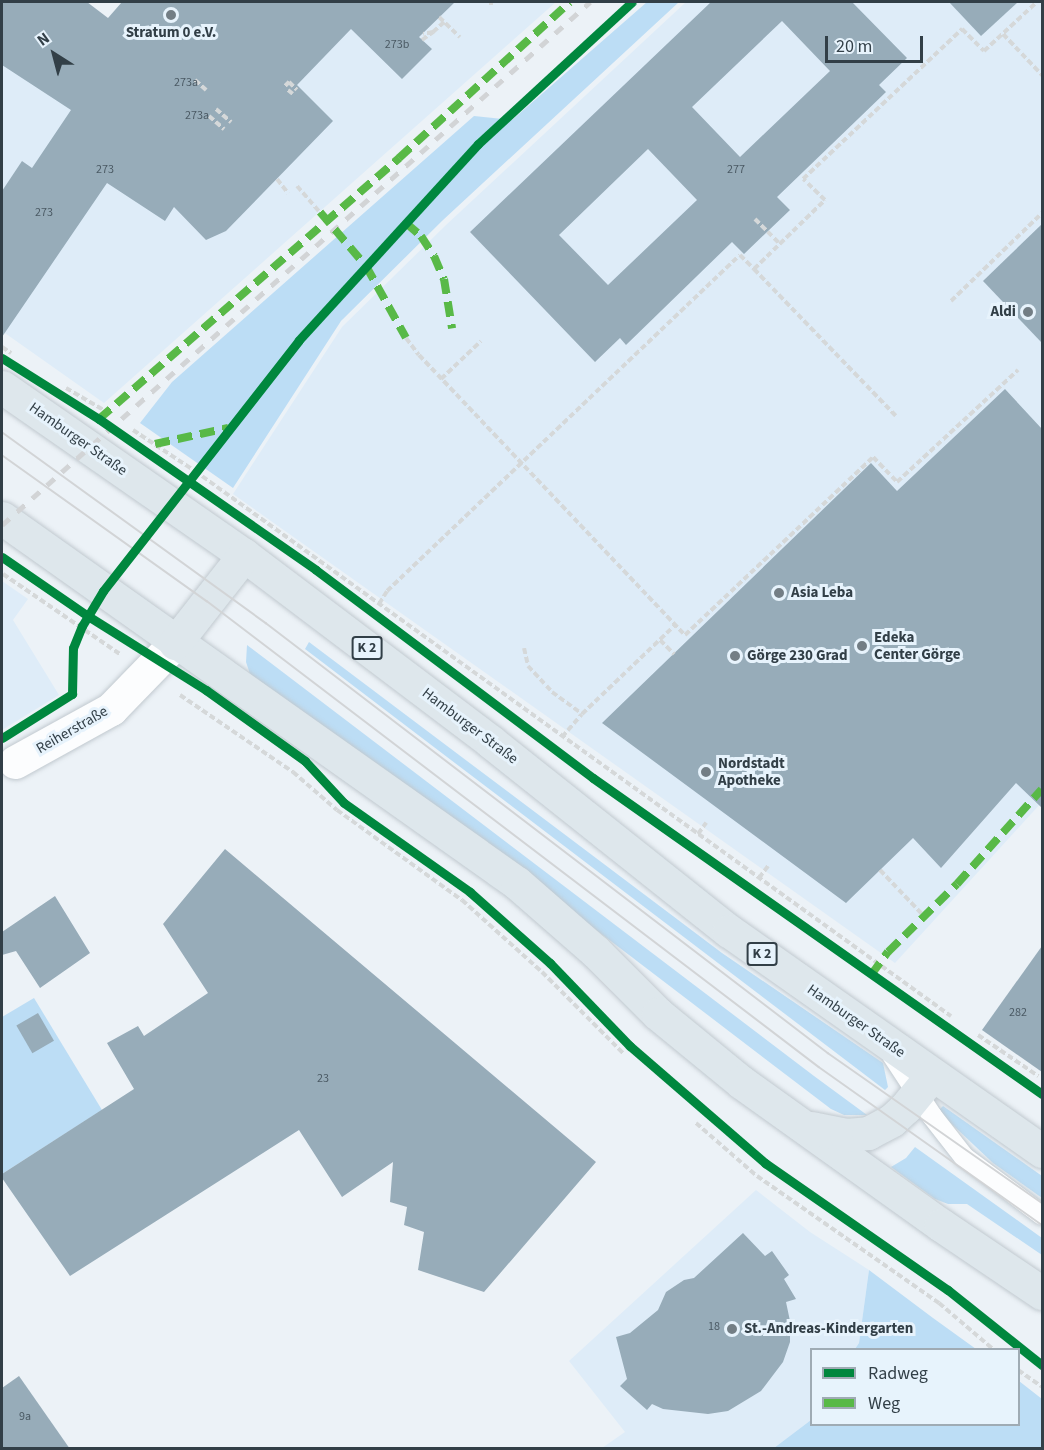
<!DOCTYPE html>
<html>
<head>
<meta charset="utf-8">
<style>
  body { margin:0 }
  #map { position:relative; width:1044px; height:1450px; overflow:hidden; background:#ecf2f7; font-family:"Source Sans 3",sans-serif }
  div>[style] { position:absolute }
  .built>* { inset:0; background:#deecf8 }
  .green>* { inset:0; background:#bcddf5 }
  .building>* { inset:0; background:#97acb9; transform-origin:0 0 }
  .path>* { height:4px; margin-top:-2px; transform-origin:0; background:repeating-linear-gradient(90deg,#d5d8d9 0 6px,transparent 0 9px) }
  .roads { filter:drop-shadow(0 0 2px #c1c9cf) drop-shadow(0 0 2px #c1c9cf) }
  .service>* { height:20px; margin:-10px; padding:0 10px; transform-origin:10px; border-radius:10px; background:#fcfdfe }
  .minor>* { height:33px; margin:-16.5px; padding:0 16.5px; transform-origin:16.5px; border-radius:16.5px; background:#fcfdfe }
  .primary>* { height:33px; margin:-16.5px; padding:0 16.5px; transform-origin:16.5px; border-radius:16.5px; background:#dee7ec }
  .tram>* { height:1.5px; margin:-0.75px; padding:0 0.75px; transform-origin:0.75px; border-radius:0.75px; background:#d2d4d6 }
  .rail>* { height:4.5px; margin-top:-2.25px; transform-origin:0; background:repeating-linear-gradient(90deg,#d2d4d6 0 10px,transparent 0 20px) }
  .quiet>* { height:8px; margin-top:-4px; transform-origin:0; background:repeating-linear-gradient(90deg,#58b947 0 15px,transparent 0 23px) }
  .cycleway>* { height:9px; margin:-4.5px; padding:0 4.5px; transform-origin:4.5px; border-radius:4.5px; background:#00873e }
  .dots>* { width:16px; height:16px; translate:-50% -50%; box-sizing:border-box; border:3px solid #e7f3fc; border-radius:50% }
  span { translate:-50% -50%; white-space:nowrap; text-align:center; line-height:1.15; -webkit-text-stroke:6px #e7f3fc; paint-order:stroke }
  .number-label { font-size:12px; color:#4b5a64 }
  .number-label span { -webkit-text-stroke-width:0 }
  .shield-label span { padding:2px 4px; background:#e7f3fc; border:2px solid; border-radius:4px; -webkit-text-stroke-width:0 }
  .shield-label { font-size:14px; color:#323f47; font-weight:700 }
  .poi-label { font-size:15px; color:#323f47; font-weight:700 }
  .right { translate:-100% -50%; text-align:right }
  .left { translate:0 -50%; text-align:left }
  .street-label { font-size:15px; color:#323f47 }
  .frame { position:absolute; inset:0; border:3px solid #323f47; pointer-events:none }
  .legend { position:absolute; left:810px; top:1348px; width:210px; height:78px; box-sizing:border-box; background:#e7f3fc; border:2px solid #9fabb4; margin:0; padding:8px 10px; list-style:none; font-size:18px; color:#323f47 }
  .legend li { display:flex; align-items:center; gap:12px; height:30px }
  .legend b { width:30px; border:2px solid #9fabb4 }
  .north { position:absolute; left:24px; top:24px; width:60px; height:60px; -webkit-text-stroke:4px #e7f3fc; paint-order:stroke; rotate:324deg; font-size:16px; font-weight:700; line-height:24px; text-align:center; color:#323f47 }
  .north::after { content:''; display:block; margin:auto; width:21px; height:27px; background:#323f47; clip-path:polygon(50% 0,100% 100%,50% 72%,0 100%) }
  .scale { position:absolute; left:825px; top:36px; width:98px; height:27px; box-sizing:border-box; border:3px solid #323f47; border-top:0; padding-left:8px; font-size:18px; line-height:21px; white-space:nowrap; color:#323f47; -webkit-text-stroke:4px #e7f3fc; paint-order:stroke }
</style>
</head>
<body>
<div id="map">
  <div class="built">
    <div style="clip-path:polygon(2px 2px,35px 2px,90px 42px,122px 2px,556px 2px,104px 403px,2px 331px)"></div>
    <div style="clip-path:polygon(686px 2px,1042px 2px,1042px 802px,895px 963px,233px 494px,342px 327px,446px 225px)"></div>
    <div style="clip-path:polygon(2px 581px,28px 599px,13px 620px,59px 695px,2px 730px)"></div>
    <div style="clip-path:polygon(756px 1190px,810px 1232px,869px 1270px,859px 1343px,855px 1349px,812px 1350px,811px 1420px,774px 1448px,602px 1448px,625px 1432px,569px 1361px)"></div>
  </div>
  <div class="green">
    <div style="clip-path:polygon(647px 2px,679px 2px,443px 220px,341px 321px,233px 488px,140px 423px,172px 382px,474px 116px,512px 120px)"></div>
    <div style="clip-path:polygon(309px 642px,722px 953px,883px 1063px,888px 1087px,885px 1090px,305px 649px)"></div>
    <div style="clip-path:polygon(247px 645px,814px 1076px,867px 1115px,844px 1115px,831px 1109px,515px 868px,253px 683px,246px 662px)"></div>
    <div style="clip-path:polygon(34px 998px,102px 1110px,2px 1174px,2px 1017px)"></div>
    <div style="clip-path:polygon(943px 1106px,1042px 1176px,1042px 1198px,993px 1163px,938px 1111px)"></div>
    <div style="clip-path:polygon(915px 1147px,1042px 1238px,1042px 1255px,967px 1204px,948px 1204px,935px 1199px,891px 1167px,906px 1158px)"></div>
    <div style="clip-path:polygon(869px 1270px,933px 1318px,976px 1349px,855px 1349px,859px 1343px)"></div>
    <div style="clip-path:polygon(1019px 1381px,1042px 1399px,1042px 1448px,774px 1448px,811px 1420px,812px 1424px,1018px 1424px)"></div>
  </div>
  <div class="building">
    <div style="clip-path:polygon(2px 2px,87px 2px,108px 18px,122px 2px,455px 2px,419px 37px,432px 49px,402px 79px,351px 29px,297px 85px,333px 121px,226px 231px,206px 240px,174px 207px,165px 221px,107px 183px,2px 337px,2px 191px,22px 161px,32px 168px,71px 110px,2px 65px)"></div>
    <div style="clip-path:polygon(evenodd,711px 2px,852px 2px,907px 58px,879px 85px,886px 92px,777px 197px,790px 210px,744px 254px,732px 242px,626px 345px,620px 338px,595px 362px,470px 232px,711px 2px,782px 21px,830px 71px,740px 157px,692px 107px,782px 21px,711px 2px,648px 149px,697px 200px,608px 285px,559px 235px,648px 149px)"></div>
    <div style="clip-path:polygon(949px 2px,1018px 2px,981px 36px)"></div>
    <div style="clip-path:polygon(1042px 224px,1042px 343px,983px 281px)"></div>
    <div style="clip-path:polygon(1005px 389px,1042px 429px,1042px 808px,1016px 783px,941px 868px,913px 838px,846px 903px,602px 723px,871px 463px,897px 491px)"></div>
    <div style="clip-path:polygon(225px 849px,596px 1162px,484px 1292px,418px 1270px,424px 1232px,404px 1225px,407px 1207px,390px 1202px,393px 1162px,342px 1197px,299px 1130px,70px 1276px,2px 1178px,2px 1174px,134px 1089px,107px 1043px,138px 1026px,144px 1036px,208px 993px,163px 924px)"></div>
    <div style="clip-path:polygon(55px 896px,90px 953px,40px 988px,16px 951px,2px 955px,2px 932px)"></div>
    <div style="clip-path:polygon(1042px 946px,1042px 1072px,982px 1030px)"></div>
    <div style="left:38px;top:1013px;width:32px;height:25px;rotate:60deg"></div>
    <div style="clip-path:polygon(743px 1233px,765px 1256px,772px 1251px,789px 1275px,784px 1279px,796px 1299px,786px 1302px,790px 1321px,790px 1342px,783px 1362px,761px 1391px,728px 1411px,708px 1414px,663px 1409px,652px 1404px,647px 1410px,620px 1386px,627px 1379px,616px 1337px,630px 1333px,658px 1310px,666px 1292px,684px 1280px,694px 1278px)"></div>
    <div style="clip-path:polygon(19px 1376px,70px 1449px,2px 1449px,2px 1388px)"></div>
  </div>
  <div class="path">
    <div style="left:491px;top:2px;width:3px;rotate:90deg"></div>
    <div style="left:439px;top:17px;width:29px;rotate:44deg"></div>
    <div style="left:433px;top:32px;width:15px;rotate:-42deg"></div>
    <div style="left:1003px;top:34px;width:57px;rotate:46.4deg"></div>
    <div style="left:422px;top:40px;width:14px;rotate:-36deg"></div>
    <div style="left:433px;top:32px;width:10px;rotate:169deg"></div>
    <div style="left:195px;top:80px;width:15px;rotate:42deg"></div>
    <div style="left:285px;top:86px;width:6px;rotate:-45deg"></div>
    <div style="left:289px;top:82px;width:11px;rotate:45deg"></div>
    <div style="left:288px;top:90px;width:6px;rotate:39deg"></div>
    <div style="left:216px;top:109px;width:20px;rotate:41deg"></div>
    <div style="left:209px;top:116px;width:20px;rotate:41deg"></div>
    <div style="left:277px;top:179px;width:18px;rotate:52deg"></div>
    <div style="left:297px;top:186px;width:35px;rotate:49deg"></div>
    <div style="left:755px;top:219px;width:35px;rotate:45deg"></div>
    <div style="left:754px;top:269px;width:204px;rotate:46deg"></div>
    <div style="left:951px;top:301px;width:127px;rotate:-44deg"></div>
    <div style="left:406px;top:338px;width:21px;rotate:53deg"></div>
    <div style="left:419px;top:355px;width:386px;rotate:46.5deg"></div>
    <div style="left:685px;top:635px;width:259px;rotate:-43.4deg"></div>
    <div style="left:873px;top:457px;width:35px;rotate:46deg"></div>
    <div style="left:897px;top:482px;width:165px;rotate:-42.8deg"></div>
    <div style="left:2px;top:347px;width:11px;rotate:34deg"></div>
    <div style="left:441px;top:379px;width:55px;rotate:-43.5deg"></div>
    <div style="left:66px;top:388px;width:48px;rotate:30.3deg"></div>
    <div style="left:133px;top:430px;width:74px;rotate:33.5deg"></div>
    <div style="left:195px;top:471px;width:932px;rotate:35.79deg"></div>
    <div style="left:3px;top:574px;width:142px;rotate:34.4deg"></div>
    <div style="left:379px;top:604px;width:15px;rotate:-58deg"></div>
    <div style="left:387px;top:591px;width:487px;rotate:-43.6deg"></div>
    <div style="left:740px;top:255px;width:20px;rotate:45deg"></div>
    <div style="left:754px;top:269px;width:99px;rotate:-44.2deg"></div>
    <div style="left:825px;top:200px;width:30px;rotate:-136deg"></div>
    <div style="left:803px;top:179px;width:219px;rotate:-43.3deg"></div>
    <div style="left:962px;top:29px;width:31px;rotate:45deg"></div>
    <div style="left:984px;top:51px;width:72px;rotate:-42.8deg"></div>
    <div style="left:660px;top:640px;width:20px;rotate:45deg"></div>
    <div style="left:524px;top:648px;width:18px;rotate:77deg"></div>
    <div style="left:528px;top:666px;width:35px;rotate:47deg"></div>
    <div style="left:552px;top:692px;width:37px;rotate:36deg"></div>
    <div style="left:180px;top:695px;width:137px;rotate:34.3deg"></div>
    <div style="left:293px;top:772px;width:58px;rotate:40.8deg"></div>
    <div style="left:337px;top:810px;width:154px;rotate:35.8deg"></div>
    <div style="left:462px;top:900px;width:108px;rotate:42deg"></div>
    <div style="left:542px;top:972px;width:115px;rotate:45deg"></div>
    <div style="left:562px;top:737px;width:30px;rotate:-49deg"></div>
    <div style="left:582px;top:714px;width:129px;rotate:-43.7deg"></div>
    <div style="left:698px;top:834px;width:14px;rotate:-54deg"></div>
    <div style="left:880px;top:870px;width:64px;rotate:46.3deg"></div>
    <div style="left:759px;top:878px;width:15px;rotate:-53deg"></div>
    <div style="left:978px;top:1035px;width:73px;rotate:34.3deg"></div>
    <div style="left:696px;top:1123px;width:81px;rotate:41deg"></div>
    <div style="left:757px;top:1176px;width:222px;rotate:34.9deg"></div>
    <div style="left:939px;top:1303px;width:72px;rotate:40.5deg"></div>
    <div style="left:1018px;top:1370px;width:29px;rotate:35deg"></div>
  </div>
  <div class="roads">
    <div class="service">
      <div style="left:892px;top:1055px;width:73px;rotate:56.7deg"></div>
      <div style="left:932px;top:1116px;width:52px;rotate:52deg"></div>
      <div style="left:964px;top:1157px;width:97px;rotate:36.6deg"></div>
    </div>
    <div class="minor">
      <div style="left:15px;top:762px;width:110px;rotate:-28.9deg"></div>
      <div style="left:111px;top:709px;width:92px;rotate:-45.9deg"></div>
    </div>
    <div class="primary">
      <div style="left:2px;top:387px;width:295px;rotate:34.8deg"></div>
      <div style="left:244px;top:555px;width:310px;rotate:37.1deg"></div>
      <div style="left:491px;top:742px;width:304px;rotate:38.5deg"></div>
      <div style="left:729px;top:931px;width:383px;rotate:35.1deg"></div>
      <div style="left:2px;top:518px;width:631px;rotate:35.33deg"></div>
      <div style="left:517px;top:883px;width:103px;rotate:41.1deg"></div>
      <div style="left:595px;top:951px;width:89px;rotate:45deg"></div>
      <div style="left:658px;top:1014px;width:107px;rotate:39.3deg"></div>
      <div style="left:741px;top:1082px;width:246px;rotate:35.6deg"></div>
      <div style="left:941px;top:1225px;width:122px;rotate:34deg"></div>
      <div style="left:175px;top:643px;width:112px;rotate:-51.9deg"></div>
      <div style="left:811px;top:1128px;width:36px;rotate:11deg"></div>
      <div style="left:846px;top:1135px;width:22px;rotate:-5deg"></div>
      <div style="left:868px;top:1133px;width:27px;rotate:-28deg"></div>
      <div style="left:892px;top:1120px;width:18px;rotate:-43deg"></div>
      <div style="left:905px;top:1108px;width:43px;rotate:-50.7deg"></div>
    </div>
  </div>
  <div class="tram">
    <div style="left:2px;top:432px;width:326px;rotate:35.9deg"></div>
    <div style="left:266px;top:623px;width:708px;rotate:37.42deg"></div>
    <div style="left:828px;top:1053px;width:261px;rotate:35deg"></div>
    <div style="left:2px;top:455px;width:252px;rotate:35.5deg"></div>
    <div style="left:207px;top:601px;width:769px;rotate:37.29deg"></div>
    <div style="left:819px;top:1067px;width:273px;rotate:35.3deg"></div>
  </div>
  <div class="rail">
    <div style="left:2px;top:525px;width:787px;rotate:-41.65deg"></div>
  </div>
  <div class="quiet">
    <div style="left:320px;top:212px;width:71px;rotate:49.6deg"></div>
    <div style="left:366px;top:266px;width:82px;rotate:60.9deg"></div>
    <div style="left:406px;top:223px;width:20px;rotate:41deg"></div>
    <div style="left:421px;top:236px;width:24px;rotate:57deg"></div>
    <div style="left:434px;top:256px;width:25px;rotate:67deg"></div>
    <div style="left:444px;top:279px;width:50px;rotate:80.7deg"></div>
    <div style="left:99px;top:419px;width:398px;rotate:-41deg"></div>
    <div style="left:399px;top:158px;width:231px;rotate:-42.4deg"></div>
    <div style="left:155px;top:444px;width:75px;rotate:-12.4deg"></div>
    <div style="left:871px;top:975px;width:29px;rotate:-54deg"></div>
    <div style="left:888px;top:952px;width:97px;rotate:-44.6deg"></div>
    <div style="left:957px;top:884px;width:127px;rotate:-48.2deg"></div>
  </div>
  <div class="cycleway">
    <div style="left:2px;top:358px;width:115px;rotate:32.2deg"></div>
    <div style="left:99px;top:419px;width:264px;rotate:34.8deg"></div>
    <div style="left:316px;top:570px;width:346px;rotate:36.9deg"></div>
    <div style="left:593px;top:778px;width:549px;rotate:35.14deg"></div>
    <div style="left:2px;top:557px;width:104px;rotate:34.5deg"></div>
    <div style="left:88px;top:616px;width:139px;rotate:32.1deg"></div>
    <div style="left:206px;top:690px;width:122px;rotate:35.6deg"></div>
    <div style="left:305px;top:761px;width:57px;rotate:47.1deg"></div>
    <div style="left:344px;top:803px;width:154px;rotate:35.2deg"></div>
    <div style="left:470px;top:892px;width:107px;rotate:41.6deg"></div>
    <div style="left:550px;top:963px;width:115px;rotate:46.1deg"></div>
    <div style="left:630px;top:1046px;width:179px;rotate:40.9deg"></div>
    <div style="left:765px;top:1163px;width:223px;rotate:34.8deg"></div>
    <div style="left:948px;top:1290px;width:120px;rotate:38.6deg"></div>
    <div style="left:2px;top:738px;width:83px;rotate:-32.2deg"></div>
    <div style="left:72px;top:694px;width:46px;rotate:-88.8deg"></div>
    <div style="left:73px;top:648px;width:24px;rotate:-68deg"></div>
    <div style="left:82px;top:626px;width:41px;rotate:-59deg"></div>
    <div style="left:103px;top:591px;width:318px;rotate:-52deg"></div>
    <div style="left:299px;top:340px;width:265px;rotate:-47.6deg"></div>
    <div style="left:478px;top:144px;width:209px;rotate:-42.7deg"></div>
  </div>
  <div class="dots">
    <div style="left:171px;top:15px;background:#737e85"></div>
    <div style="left:1028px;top:312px;background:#737e85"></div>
    <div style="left:779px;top:593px;background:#737e85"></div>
    <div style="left:862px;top:646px;background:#737e85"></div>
    <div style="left:735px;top:656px;background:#737e85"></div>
    <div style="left:706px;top:772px;background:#737e85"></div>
    <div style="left:732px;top:1329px;background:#737e85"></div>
  </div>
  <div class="number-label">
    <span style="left:397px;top:45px">273b</span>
    <span style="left:186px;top:83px">273a</span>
    <span style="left:197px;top:116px">273a</span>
    <span style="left:105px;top:170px">273</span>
    <span style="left:736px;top:170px">277</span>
    <span style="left:44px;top:213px">273</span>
    <span style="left:1018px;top:1013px">282</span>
    <span style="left:323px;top:1079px">23</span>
    <span style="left:714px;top:1327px">18</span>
    <span style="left:25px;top:1417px">9a</span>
  </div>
  <div class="shield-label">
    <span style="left:367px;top:648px">K 2</span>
    <span style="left:762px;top:954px">K 2</span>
  </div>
  <div class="poi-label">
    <span style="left:171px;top:33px">Stratum 0 e.V.</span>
    <span class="right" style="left:1016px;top:312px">Aldi</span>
    <span class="left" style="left:791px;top:593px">Asia Leba</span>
    <span class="left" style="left:874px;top:646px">Edeka<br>Center Görge</span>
    <span class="left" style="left:747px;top:656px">Görge 230 Grad</span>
    <span class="left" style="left:718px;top:772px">Nordstadt<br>Apotheke</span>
    <span class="left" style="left:744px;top:1329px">St.-Andreas-Kindergarten</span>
  </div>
  <div class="street-label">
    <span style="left:78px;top:439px;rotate:35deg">Hamburger Straße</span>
    <span style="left:470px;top:726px;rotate:37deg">Hamburger Straße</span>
    <span style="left:72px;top:730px;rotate:-30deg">Reiherstraße</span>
    <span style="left:856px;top:1021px;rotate:35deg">Hamburger Straße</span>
  </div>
  <div class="frame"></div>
  <ul class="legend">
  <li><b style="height:8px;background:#00873e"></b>Radweg</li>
  <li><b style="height:8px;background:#58b947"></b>Weg</li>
  </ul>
  <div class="north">N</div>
  <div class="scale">20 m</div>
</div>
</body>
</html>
